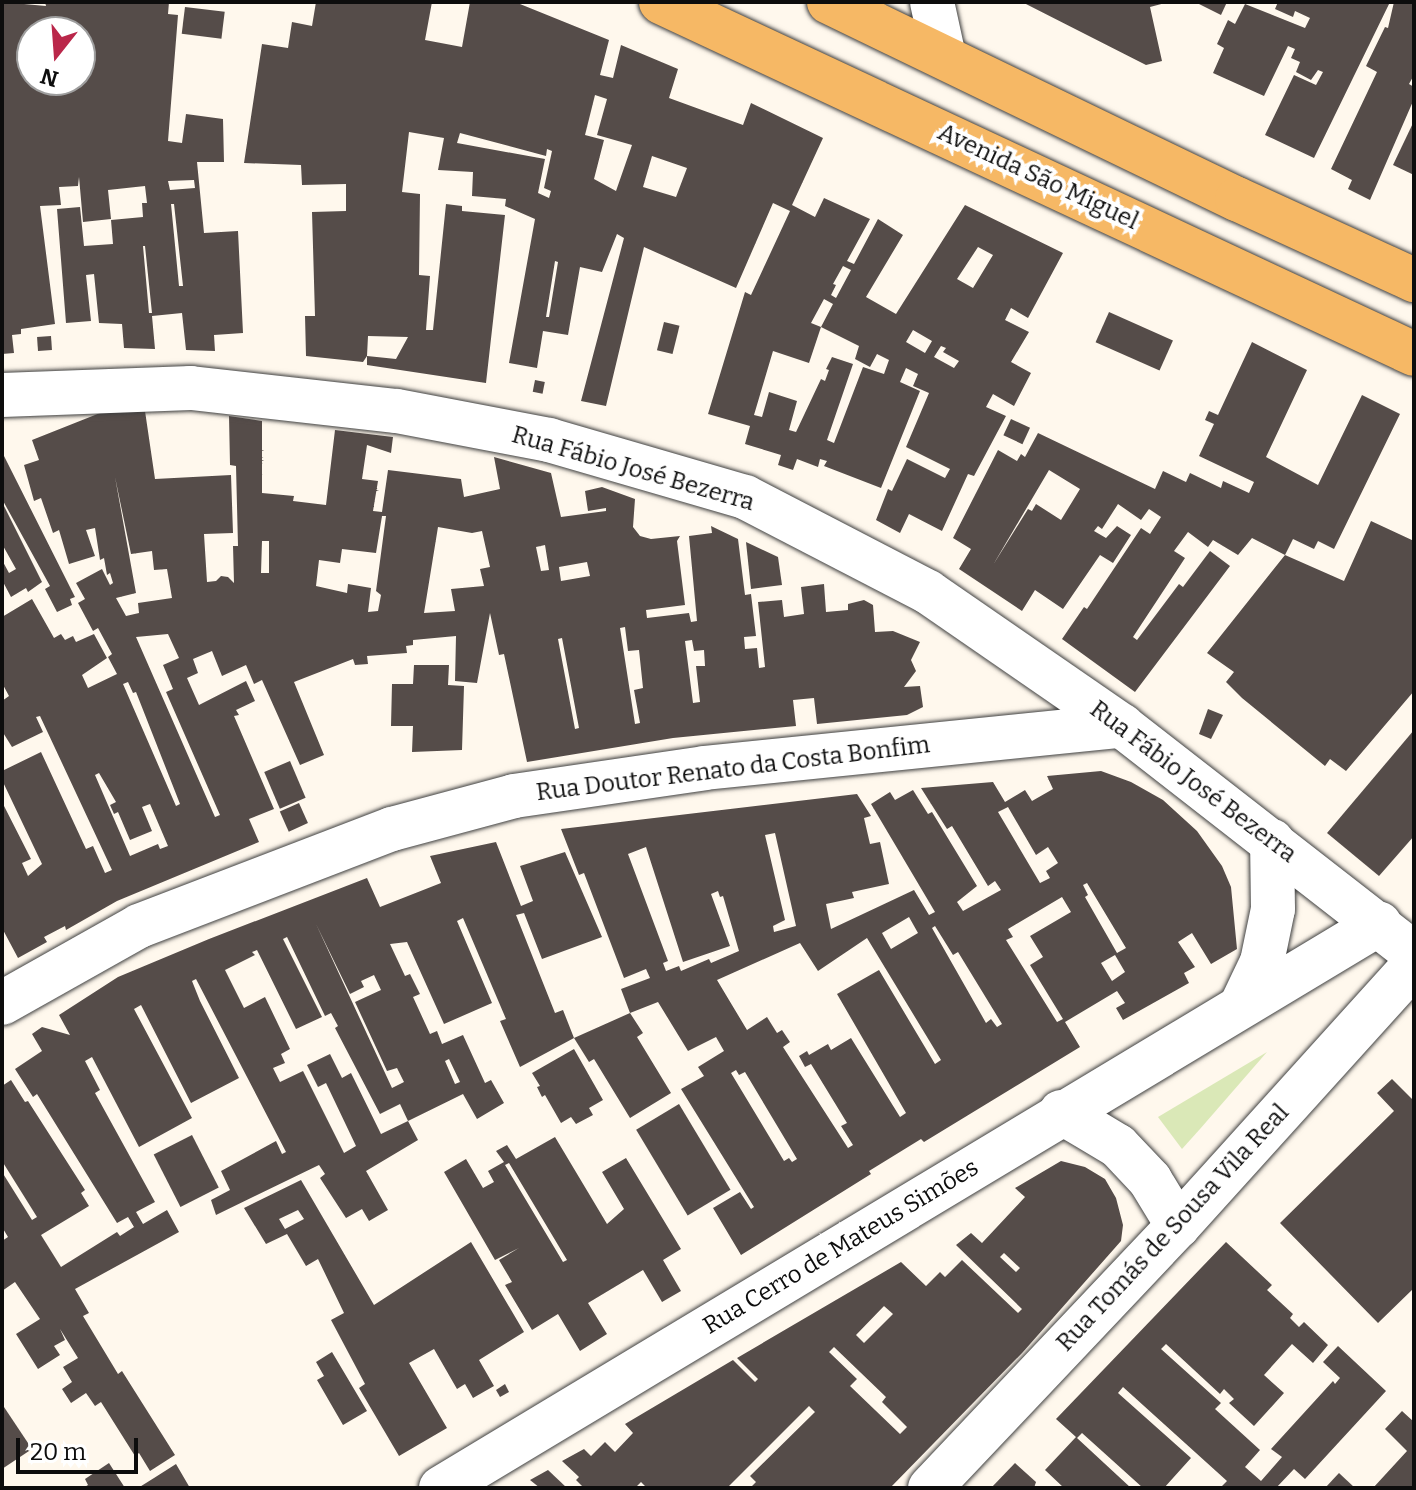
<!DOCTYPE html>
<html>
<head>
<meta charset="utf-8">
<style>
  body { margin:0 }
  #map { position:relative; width:1416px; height:1490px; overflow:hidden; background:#fff8ed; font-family:Bitter,serif }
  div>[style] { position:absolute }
  .green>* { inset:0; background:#dae8b7 }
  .building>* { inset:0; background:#554c49; transform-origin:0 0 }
  .roads { filter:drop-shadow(0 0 2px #404040) drop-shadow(0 0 2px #404040) }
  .minor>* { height:44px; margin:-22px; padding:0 22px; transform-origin:22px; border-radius:22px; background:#fff }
  .primary>* { height:44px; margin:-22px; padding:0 22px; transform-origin:22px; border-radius:22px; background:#f6b865 }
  span { translate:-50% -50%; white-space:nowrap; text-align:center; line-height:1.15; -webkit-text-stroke:8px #fff; paint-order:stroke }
  .street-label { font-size:24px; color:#0d0d0d }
  .frame { position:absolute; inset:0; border:4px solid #0d0d0d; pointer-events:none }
  .north { position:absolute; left:16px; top:16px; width:80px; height:80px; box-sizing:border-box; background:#fff; border:2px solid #9e9e9e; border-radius:50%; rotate:197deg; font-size:22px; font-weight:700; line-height:32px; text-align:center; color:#0d0d0d }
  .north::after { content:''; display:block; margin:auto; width:28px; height:36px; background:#ba274a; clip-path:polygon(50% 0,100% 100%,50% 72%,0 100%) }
  .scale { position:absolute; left:16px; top:1438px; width:122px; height:36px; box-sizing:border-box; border:4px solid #0d0d0d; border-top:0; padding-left:10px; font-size:24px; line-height:28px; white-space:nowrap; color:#0d0d0d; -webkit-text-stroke:6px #fff; paint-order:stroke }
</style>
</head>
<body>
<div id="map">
  <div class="green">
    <div style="clip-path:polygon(1267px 1052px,1200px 1129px,1182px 1149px,1158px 1117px)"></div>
  </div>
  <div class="building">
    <div style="clip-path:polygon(evenodd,2px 2px,46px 6px,45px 2px,169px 2px,168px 14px,178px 15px,168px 141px,182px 143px,186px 114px,223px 119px,224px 162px,197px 162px,204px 233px,238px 231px,243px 333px,214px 335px,215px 351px,186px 350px,182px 313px,152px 316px,155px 349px,124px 348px,122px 324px,99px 323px,94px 274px,86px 275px,91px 321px,66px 323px,57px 209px,80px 207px,84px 246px,113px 244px,111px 220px,143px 217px,142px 203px,147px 203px,145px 186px,108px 190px,111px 219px,83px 222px,79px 177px,78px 186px,59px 187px,61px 205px,40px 206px,55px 324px,21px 329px,21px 334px,12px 335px,14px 353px,2px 354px,2px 2px,32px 32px,80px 32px,80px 80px,32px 80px,32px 32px,2px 2px,194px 180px,195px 188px,170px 190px,168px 181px,194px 180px,2px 2px,171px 204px,174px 204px,183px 286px,179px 286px,171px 204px,2px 2px,143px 246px,145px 246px,152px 313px,149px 313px,143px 246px)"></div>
    <div style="clip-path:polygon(evenodd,316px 2px,432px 2px,425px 40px,462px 47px,470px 2px,515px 2px,609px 40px,600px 75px,613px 78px,621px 45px,678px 69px,669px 98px,743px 125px,751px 103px,823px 138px,792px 205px,815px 217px,824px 198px,870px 219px,847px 261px,854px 264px,878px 219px,903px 235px,866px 297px,896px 314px,965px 205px,1063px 253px,1028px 318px,1011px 308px,1005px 320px,1029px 332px,1011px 362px,1031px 373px,1014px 406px,993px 394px,986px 407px,1006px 416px,974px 476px,968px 474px,942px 531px,909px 514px,900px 533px,876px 520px,888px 489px,892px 491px,907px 459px,945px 478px,950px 469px,906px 447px,929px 393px,913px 386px,918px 374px,906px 368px,900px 382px,920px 391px,881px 488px,824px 466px,827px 461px,820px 459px,818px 467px,797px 459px,793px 470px,778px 465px,781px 455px,745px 444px,750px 426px,708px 414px,745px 292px,751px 295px,790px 211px,773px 203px,736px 288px,644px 247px,606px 406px,581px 401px,624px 238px,617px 234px,602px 272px,580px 267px,568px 335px,543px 331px,537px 368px,509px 363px,535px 219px,505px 206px,506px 199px,472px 196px,473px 172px,438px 170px,444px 138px,409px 132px,402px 192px,420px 194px,419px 275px,430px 276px,426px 330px,433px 330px,446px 204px,462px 206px,462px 211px,505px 215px,486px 383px,367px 365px,367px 356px,396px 359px,408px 337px,368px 336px,367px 356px,363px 362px,306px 356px,305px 316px,315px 316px,312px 212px,346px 211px,346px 184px,302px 185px,301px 165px,244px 163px,262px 44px,288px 48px,292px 22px,312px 26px,316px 2px,595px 95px,607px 99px,597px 135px,632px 145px,616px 191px,594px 179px,604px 140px,585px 135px,595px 95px,316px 2px,460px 133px,546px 156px,547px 149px,552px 151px,544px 188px,551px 191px,549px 198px,538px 193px,545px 159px,457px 143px,460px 133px,316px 2px,652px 156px,687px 168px,676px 197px,643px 187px,652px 156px,316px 2px,978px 247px,993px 255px,973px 288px,957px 279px,978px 247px,316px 2px,555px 261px,558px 262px,549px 317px,546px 317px,555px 261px,316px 2px,843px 266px,851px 270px,836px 298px,831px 295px,836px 285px,833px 284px,843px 266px,316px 2px,824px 299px,833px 304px,821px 327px,859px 346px,855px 359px,870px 367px,877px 354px,889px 360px,884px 374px,863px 367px,834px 443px,827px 440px,853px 364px,832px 357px,826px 369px,829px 370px,825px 381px,821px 379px,796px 432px,789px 430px,797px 401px,769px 392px,762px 417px,754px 415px,773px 351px,809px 363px,821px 327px,811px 323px,824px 299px,316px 2px,913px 330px,932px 341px,925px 353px,906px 342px,913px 330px,316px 2px,941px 346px,946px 348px,943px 352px,959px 361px,954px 368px,934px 357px,941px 346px)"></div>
    <div style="clip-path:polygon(1022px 2px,1169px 2px,1150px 7px,1162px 61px,1146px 65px)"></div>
    <div style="clip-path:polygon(1195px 2px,1227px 2px,1221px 15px)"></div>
    <div style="clip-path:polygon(1278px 2px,1390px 2px,1314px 158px,1265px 135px,1294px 75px,1316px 85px,1323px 72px,1318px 70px,1311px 80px,1296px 72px,1300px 62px,1291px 58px,1295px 49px,1288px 46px,1264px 96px,1213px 73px,1224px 48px,1217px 44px,1228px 20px,1235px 24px,1245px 4px,1305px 28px,1310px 18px,1295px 11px,1293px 17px,1275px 9px)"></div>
    <div style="clip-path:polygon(1394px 2px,1414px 2px,1414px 75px,1409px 84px,1414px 87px,1414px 99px,1370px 200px,1348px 189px,1352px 180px,1331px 169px,1377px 72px,1366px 66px,1385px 27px,1388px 28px)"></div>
    <div style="left:185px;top:7px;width:40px;height:27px;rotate:7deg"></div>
    <div style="clip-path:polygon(1414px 121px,1414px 175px,1393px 165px)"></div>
    <div style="left:1109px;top:312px;width:70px;height:33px;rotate:24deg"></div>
    <div style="left:664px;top:322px;width:16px;height:29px;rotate:14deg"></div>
    <div style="left:51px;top:336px;width:14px;height:14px;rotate:86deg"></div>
    <div style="clip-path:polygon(evenodd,1252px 342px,1307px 370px,1266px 457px,1318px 485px,1362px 395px,1400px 414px,1334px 549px,1318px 541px,1314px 549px,1293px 539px,1285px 555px,1252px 538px,1238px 555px,1213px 540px,1208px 547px,1188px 532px,1174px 551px,1185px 558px,1133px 637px,1137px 640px,1179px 584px,1183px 587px,1210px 551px,1230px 566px,1135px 692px,1062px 639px,1084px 607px,1087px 609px,1141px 528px,1150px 534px,1161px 517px,1149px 509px,1141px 520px,1118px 504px,1102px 529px,1098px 526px,1094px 531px,1106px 538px,1117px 526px,1131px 535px,1113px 563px,1100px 555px,1063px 609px,1035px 590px,1022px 611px,959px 569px,971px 549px,953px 538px,998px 450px,1017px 461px,1021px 454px,1025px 457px,1038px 433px,1155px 489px,1163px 471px,1186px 482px,1190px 473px,1221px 488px,1223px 481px,1249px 493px,1254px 482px,1199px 456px,1214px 424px,1205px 420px,1209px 411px,1218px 415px,1252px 342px,1049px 470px,1080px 489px,1061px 520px,1036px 504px,1032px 511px,1028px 509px,993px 565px,1049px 470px)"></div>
    <div style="left:535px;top:380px;width:10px;height:12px;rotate:11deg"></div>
    <div style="clip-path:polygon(evenodd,145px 411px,155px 479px,231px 475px,233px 533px,204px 534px,207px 582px,216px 581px,221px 576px,228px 577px,234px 583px,233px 546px,238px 546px,236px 466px,230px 465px,229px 416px,262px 421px,262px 493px,294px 496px,293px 501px,326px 505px,335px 430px,393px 437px,391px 453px,367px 445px,362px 479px,378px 481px,373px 511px,382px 512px,388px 470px,461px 479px,464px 497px,500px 489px,494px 457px,551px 473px,561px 517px,606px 511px,606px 508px,588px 511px,585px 491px,602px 487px,635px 499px,633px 527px,640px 536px,651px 539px,680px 536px,677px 541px,685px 605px,646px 610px,647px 618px,689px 613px,691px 622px,697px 621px,689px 536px,712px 533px,711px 526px,738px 539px,745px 595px,751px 594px,756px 636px,744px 637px,745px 649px,757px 648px,759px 668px,765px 667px,758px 602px,782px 600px,784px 617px,804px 614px,801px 587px,824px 584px,826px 612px,848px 610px,848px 604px,864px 600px,873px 605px,875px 632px,893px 631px,920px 642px,911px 660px,916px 671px,904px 687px,920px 686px,923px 707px,907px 715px,817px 724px,814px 698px,793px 700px,796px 726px,673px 738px,527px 762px,504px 654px,499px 655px,490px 613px,477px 683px,455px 681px,456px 636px,413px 640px,413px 645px,406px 646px,407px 653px,367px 656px,368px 664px,355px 665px,353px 659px,294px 682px,324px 755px,300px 765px,262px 680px,254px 684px,246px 665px,222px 676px,212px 651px,193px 659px,198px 673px,187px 678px,199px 705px,246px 681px,255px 701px,236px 710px,239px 715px,234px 716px,274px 809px,249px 819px,259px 842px,117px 901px,66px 930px,65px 926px,44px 937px,47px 942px,18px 958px,2px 928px,2px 802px,31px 859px,22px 863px,28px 876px,42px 864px,2px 780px,2px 771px,41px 752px,86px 849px,93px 846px,105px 873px,112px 870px,40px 716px,36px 717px,43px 732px,12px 747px,2px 731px,2px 701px,9px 696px,2px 683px,2px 617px,32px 599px,54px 638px,61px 634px,65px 640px,73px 636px,76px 642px,94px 634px,107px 658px,82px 675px,88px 688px,117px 674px,108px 657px,112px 654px,98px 628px,93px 631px,78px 603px,85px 599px,76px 583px,102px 569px,110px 585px,113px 583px,110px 573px,107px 575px,104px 558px,100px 560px,95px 528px,86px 530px,95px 556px,69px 564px,59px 530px,53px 533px,41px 498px,34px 501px,24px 465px,39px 460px,32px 440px,100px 413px,145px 411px,115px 477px,131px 554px,152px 551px,154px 570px,167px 569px,172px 598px,138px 603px,139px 613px,126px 616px,116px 598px,136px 593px,115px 477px,145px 411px,382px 516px,386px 516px,376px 591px,381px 595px,378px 611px,368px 612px,371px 588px,348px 584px,347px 593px,316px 586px,319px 560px,340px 563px,342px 549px,376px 553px,382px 516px,145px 411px,438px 527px,472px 533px,482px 531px,490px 567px,480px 569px,484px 586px,451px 589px,455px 611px,424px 613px,438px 527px,145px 411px,262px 541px,269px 541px,269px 573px,261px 573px,262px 541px,145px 411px,545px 545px,549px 570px,541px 571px,536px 547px,545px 545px,145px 411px,587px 562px,590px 576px,561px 581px,559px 567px,587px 562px,145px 411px,625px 627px,628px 651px,639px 650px,643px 688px,634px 690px,640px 723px,635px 724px,620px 628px,625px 627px,145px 411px,168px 634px,179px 658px,163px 665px,173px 689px,166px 692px,220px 815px,215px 817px,136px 637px,168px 634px,145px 411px,562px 638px,579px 728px,575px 729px,558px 639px,562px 638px,145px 411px,692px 640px,694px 651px,704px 650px,705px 666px,696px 666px,700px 702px,693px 703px,685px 641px,692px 640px,145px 411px,128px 682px,133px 693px,136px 692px,180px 804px,176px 806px,123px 684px,128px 682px,145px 411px,99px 773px,116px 802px,110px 805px,114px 814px,118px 812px,130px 840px,152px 831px,142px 807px,150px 804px,168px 846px,160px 849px,158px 844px,130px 856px,95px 775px,99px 773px)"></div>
    <div style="left:1011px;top:419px;width:21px;height:18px;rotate:25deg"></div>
    <div style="clip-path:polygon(2px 452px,75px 597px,70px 599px,72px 605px,57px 612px,45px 589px,50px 586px,2px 499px)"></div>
    <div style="clip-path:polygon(2px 502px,42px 582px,28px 592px,26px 588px,11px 597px,2px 580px,2px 560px,9px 573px,16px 569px,2px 544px)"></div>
    <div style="clip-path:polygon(1371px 521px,1414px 541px,1414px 691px,1346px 771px,1330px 759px,1325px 766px,1242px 698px,1226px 682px,1234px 672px,1207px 653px,1285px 555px,1344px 581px)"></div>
    <div style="clip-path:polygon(746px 542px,778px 557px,782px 585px,751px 589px)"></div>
    <div style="clip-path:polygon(414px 665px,449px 665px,448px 685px,464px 686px,462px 750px,412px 752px,413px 726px,391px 726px,392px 684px,413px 684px)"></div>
    <div style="clip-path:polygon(1208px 709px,1223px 715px,1211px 739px,1199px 734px)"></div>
    <div style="clip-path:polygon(1414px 730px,1414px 836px,1379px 876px,1327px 833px)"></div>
    <div style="left:290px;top:761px;width:40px;height:28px;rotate:67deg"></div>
    <div style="clip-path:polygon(evenodd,1101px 771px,1131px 782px,1163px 800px,1197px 831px,1222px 866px,1231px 887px,1237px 949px,1211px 964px,1192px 933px,1178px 942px,1195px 967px,1184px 973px,1189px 983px,1123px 1020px,1116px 1008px,1125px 1003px,1117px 991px,1065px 1022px,1080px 1047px,924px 1142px,921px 1139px,869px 1171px,871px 1174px,741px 1255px,713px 1208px,740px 1192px,751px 1209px,754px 1207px,681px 1089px,704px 1076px,698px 1067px,724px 1051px,716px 1037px,688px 1051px,658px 1002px,630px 1013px,621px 989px,650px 978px,646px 969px,624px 978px,584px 873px,579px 875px,561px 829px,857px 794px,871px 816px,864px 818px,870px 844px,880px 842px,889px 884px,852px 892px,854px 898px,826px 904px,831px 929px,914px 890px,929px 915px,935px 912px,871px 804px,890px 792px,895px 800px,913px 790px,928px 814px,932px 812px,977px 886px,957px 902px,963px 911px,1001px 890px,995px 881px,988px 886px,952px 826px,947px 829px,921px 788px,993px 782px,1005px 802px,1025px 790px,1032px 801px,1053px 789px,1047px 776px,1101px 771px,1008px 807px,1036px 855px,1048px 847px,1058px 863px,1046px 871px,1050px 878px,1040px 883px,998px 812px,1008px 807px,1101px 771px,775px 833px,796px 926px,774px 932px,773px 926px,785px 920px,765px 835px,775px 833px,1101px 771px,646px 847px,683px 962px,730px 946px,711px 894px,718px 891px,720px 897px,723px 896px,739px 951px,711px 963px,709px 959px,681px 971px,679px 966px,666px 971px,663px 963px,668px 961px,628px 854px,646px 847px,1101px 771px,1087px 883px,1126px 948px,1117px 953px,1085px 897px,1088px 895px,1083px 885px,1087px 883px,1101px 771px,1062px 897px,1071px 912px,1030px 936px,1043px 957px,1030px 965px,1063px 1019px,1057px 1022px,1006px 940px,1013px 937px,1008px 929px,1062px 897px,1101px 771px,909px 917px,918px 933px,891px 949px,882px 933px,909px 917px,1101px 771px,935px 926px,953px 955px,958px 952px,1002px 1024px,997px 1027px,991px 1019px,986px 1023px,932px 928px,935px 926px,1101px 771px,867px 938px,941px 1060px,935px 1064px,879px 970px,837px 994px,906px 1113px,900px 1117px,851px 1038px,831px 1050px,828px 1044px,809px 1055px,807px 1051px,799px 1056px,805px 1067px,811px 1064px,847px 1123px,841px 1126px,853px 1145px,848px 1148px,783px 1047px,790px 1042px,782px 1030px,777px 1033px,767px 1017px,747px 1030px,717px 980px,800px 943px,818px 971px,867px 938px,1101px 771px,1115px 955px,1125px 972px,1112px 981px,1101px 963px,1115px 955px,1101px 771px,736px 1070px,739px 1075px,745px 1072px,797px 1159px,792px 1162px,789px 1158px,784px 1161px,731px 1073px,736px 1070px)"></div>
    <div style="left:299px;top:803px;width:22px;height:21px;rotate:66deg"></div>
    <div style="clip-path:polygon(evenodd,496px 842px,521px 906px,533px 901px,520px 866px,565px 852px,602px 937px,542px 959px,524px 913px,516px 915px,555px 1013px,563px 1010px,574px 1038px,520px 1067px,500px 1021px,506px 1019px,463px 918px,457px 921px,492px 1003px,444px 1024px,407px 942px,390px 944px,405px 976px,410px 974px,420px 994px,413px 997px,430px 1034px,437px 1031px,442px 1044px,463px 1035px,485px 1083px,491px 1080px,504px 1103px,477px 1119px,463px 1094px,408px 1121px,400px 1104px,380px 1114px,335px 1028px,338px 1026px,331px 1013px,325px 1016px,287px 937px,283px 939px,322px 1017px,296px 1029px,257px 950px,252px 952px,255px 955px,225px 970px,244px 1008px,265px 997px,290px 1049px,281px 1054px,285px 1063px,273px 1068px,280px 1082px,303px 1071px,344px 1153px,356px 1146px,326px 1083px,318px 1087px,307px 1065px,330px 1054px,342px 1078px,351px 1073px,381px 1134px,408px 1121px,418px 1140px,366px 1171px,388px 1210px,369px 1221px,362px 1209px,346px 1218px,320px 1178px,325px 1174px,319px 1165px,216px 1215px,211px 1200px,230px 1190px,221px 1171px,276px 1141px,282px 1154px,286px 1152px,196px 979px,192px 981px,200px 1001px,239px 1078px,191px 1103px,141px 1005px,134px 1009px,192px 1118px,139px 1147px,92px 1057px,85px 1061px,100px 1090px,95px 1093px,155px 1202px,136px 1212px,143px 1224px,167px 1210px,179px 1232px,75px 1289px,89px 1313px,83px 1316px,118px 1374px,122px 1371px,175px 1455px,150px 1471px,139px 1453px,135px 1456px,101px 1402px,95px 1406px,86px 1393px,71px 1403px,62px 1389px,72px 1382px,63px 1367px,78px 1358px,60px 1329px,65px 1340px,54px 1346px,60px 1355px,38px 1369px,16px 1334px,40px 1319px,15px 1282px,2px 1291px,2px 1241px,8px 1237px,2px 1227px,2px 1172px,32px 1220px,37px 1217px,2px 1161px,2px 1086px,11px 1080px,25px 1102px,28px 1101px,85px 1190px,81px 1193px,89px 1206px,41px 1235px,61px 1267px,117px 1232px,120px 1236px,134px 1227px,128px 1217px,117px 1223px,37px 1094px,33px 1097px,15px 1069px,42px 1051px,32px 1034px,42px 1027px,70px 1035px,59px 1015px,118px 977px,209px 939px,367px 878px,380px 907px,441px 883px,430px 856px,496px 842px,316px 924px,350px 994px,364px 987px,361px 981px,374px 975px,381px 990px,355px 1002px,387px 1071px,397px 1068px,404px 1082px,392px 1088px,316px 924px,496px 842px,449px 1059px,460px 1082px,455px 1084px,445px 1061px,449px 1059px)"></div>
    <div style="clip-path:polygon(630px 1013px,643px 1033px,637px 1037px,671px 1093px,630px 1118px,594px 1059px,589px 1062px,574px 1038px)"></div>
    <div style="clip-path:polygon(574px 1049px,603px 1100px,589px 1108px,593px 1115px,576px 1124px,571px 1117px,561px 1123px,545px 1095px,542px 1097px,537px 1087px,540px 1086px,532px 1073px)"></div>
    <div style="clip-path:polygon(1392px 1079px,1414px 1101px,1414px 1288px,1378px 1323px,1280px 1223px,1394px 1111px,1377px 1093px)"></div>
    <div style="left:679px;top:1104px;width:100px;height:50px;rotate:59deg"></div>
    <div style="left:192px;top:1135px;width:59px;height:43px;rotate:63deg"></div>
    <div style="clip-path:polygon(evenodd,555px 1137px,607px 1224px,624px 1209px,602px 1172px,626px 1158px,681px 1249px,663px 1260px,681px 1291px,662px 1302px,643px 1270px,588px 1303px,607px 1334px,580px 1351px,558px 1314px,532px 1330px,505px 1285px,512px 1282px,499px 1260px,519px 1248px,495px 1260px,444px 1172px,466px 1159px,483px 1188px,494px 1182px,488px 1171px,504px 1162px,496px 1151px,507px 1145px,516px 1159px,555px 1137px,509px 1163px,567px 1260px,563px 1262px,505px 1165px,509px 1163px)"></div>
    <div style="clip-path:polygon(evenodd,1061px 1161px,1085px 1167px,1105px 1179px,1116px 1198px,1123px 1225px,1121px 1241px,1023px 1352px,890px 1488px,750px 1488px,756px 1482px,750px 1476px,815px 1412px,809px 1406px,729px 1486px,731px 1488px,647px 1488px,641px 1482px,635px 1488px,584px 1488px,576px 1480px,579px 1477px,562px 1461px,584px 1449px,591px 1456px,605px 1442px,615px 1452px,633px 1433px,625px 1424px,733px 1360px,755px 1382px,758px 1379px,737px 1358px,901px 1262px,926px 1286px,940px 1272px,945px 1277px,962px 1260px,1018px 1313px,1022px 1309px,956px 1245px,971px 1233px,982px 1243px,1025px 1197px,1015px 1188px,1061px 1161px,1004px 1253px,1020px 1268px,1016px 1272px,1000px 1257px,1004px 1253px,1061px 1161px,884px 1306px,893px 1314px,864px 1343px,856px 1335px,884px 1306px,1061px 1161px,834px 1347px,886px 1397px,882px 1402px,907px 1427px,900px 1434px,850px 1386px,857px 1379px,829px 1352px,834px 1347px)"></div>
    <div style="clip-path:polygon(evenodd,301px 1180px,374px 1305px,471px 1242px,524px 1332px,479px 1360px,494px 1386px,473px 1398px,465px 1384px,457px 1389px,434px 1349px,409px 1363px,447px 1428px,399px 1456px,359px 1388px,365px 1384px,331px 1320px,344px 1313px,318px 1259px,306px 1266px,287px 1234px,266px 1244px,244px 1208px,301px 1180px,298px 1210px,304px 1219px,285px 1229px,279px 1219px,298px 1210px)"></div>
    <div style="clip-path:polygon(1226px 1242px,1272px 1285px,1267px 1290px,1293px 1314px,1290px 1318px,1299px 1327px,1304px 1322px,1328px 1345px,1313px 1363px,1292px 1344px,1264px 1375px,1284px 1393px,1254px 1426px,1229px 1403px,1234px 1399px,1224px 1389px,1220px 1394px,1166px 1344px,1161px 1349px,1221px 1403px,1215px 1409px,1260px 1450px,1245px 1467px,1261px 1481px,1282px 1457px,1271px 1449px,1333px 1381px,1335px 1384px,1340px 1378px,1323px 1362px,1338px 1346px,1386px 1391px,1305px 1479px,1294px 1469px,1276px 1488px,1220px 1488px,1227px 1481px,1123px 1387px,1118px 1393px,1191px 1458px,1164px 1488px,1143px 1488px,1082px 1433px,1077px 1438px,1131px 1488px,1064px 1488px,1045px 1470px,1076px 1437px,1056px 1419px)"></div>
    <div style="clip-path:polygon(332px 1352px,367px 1411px,343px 1425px,317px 1380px,324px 1376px,316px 1362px)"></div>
    <div style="clip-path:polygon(505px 1384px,509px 1392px,500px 1397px,496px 1390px)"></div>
    <div style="clip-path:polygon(2px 1404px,32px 1449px,2px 1469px)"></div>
    <div style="clip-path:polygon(1402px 1411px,1414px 1422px,1414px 1488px,1373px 1488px,1407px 1451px,1385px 1429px)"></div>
    <div style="clip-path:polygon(109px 1463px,125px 1488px,83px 1488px,88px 1485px,85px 1479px)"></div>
    <div style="clip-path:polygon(1015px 1463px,1036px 1482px,1034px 1488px,991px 1488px)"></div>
    <div style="clip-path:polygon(176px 1464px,190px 1488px,138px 1488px,154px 1478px)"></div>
    <div style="clip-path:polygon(548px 1470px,567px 1488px,540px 1488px,530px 1480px)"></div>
    <div style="clip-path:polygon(1339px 1473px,1355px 1488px,1325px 1488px)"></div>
  </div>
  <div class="roads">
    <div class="minor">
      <div style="left:932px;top:2px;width:56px;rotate:77.7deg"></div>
      <div style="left:2px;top:395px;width:189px;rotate:-2.1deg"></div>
      <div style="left:191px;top:388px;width:207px;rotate:6.4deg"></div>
      <div style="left:397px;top:411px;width:155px;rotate:10.8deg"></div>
      <div style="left:549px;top:440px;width:204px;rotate:16.2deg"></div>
      <div style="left:745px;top:497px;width:206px;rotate:27.4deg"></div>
      <div style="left:928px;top:592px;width:236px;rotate:34.6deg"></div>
      <div style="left:1122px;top:726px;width:370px;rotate:37.9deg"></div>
      <div style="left:2px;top:1003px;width:157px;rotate:-29.3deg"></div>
      <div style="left:139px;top:926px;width:271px;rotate:-21deg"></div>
      <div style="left:392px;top:829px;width:126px;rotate:-15.1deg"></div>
      <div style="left:514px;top:796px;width:193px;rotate:-8.3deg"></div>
      <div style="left:705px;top:768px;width:419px;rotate:-5.8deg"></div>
      <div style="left:1241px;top:1006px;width:49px;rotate:-64.5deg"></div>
      <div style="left:1262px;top:962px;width:54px;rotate:-78.3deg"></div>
      <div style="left:1273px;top:909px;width:68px;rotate:-90.8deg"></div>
      <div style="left:1061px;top:1112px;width:66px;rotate:30.8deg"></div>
      <div style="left:1118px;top:1146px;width:47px;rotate:46.7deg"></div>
      <div style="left:1150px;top:1180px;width:54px;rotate:58.7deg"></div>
      <div style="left:441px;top:1488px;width:1095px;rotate:-31.02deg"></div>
      <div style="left:930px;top:1488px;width:361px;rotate:-46.6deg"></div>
      <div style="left:1178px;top:1226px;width:352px;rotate:-47.9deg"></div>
    </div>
    <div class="primary">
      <div style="left:661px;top:2px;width:831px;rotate:25.05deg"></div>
      <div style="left:829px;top:2px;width:453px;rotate:25.8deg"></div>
      <div style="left:1237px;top:199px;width:195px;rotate:24.6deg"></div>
    </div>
  </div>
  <div class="street-label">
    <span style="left:1038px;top:177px;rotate:25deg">Avenida São Miguel</span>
    <span style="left:633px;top:469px;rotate:16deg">Rua Fábio José Bezerra</span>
    <span style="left:733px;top:769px;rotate:-7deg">Rua Doutor Renato da Costa Bonfim</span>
    <span style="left:1193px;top:782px;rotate:37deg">Rua Fábio José Bezerra</span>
    <span style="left:1173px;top:1228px;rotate:-47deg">Rua Tomás de Sousa Vila Real</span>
    <span style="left:841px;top:1247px;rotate:-31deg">Rua Cerro de Mateus Simões</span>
  </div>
  <div class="frame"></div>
  <div class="north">N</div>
  <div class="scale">20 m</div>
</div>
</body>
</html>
